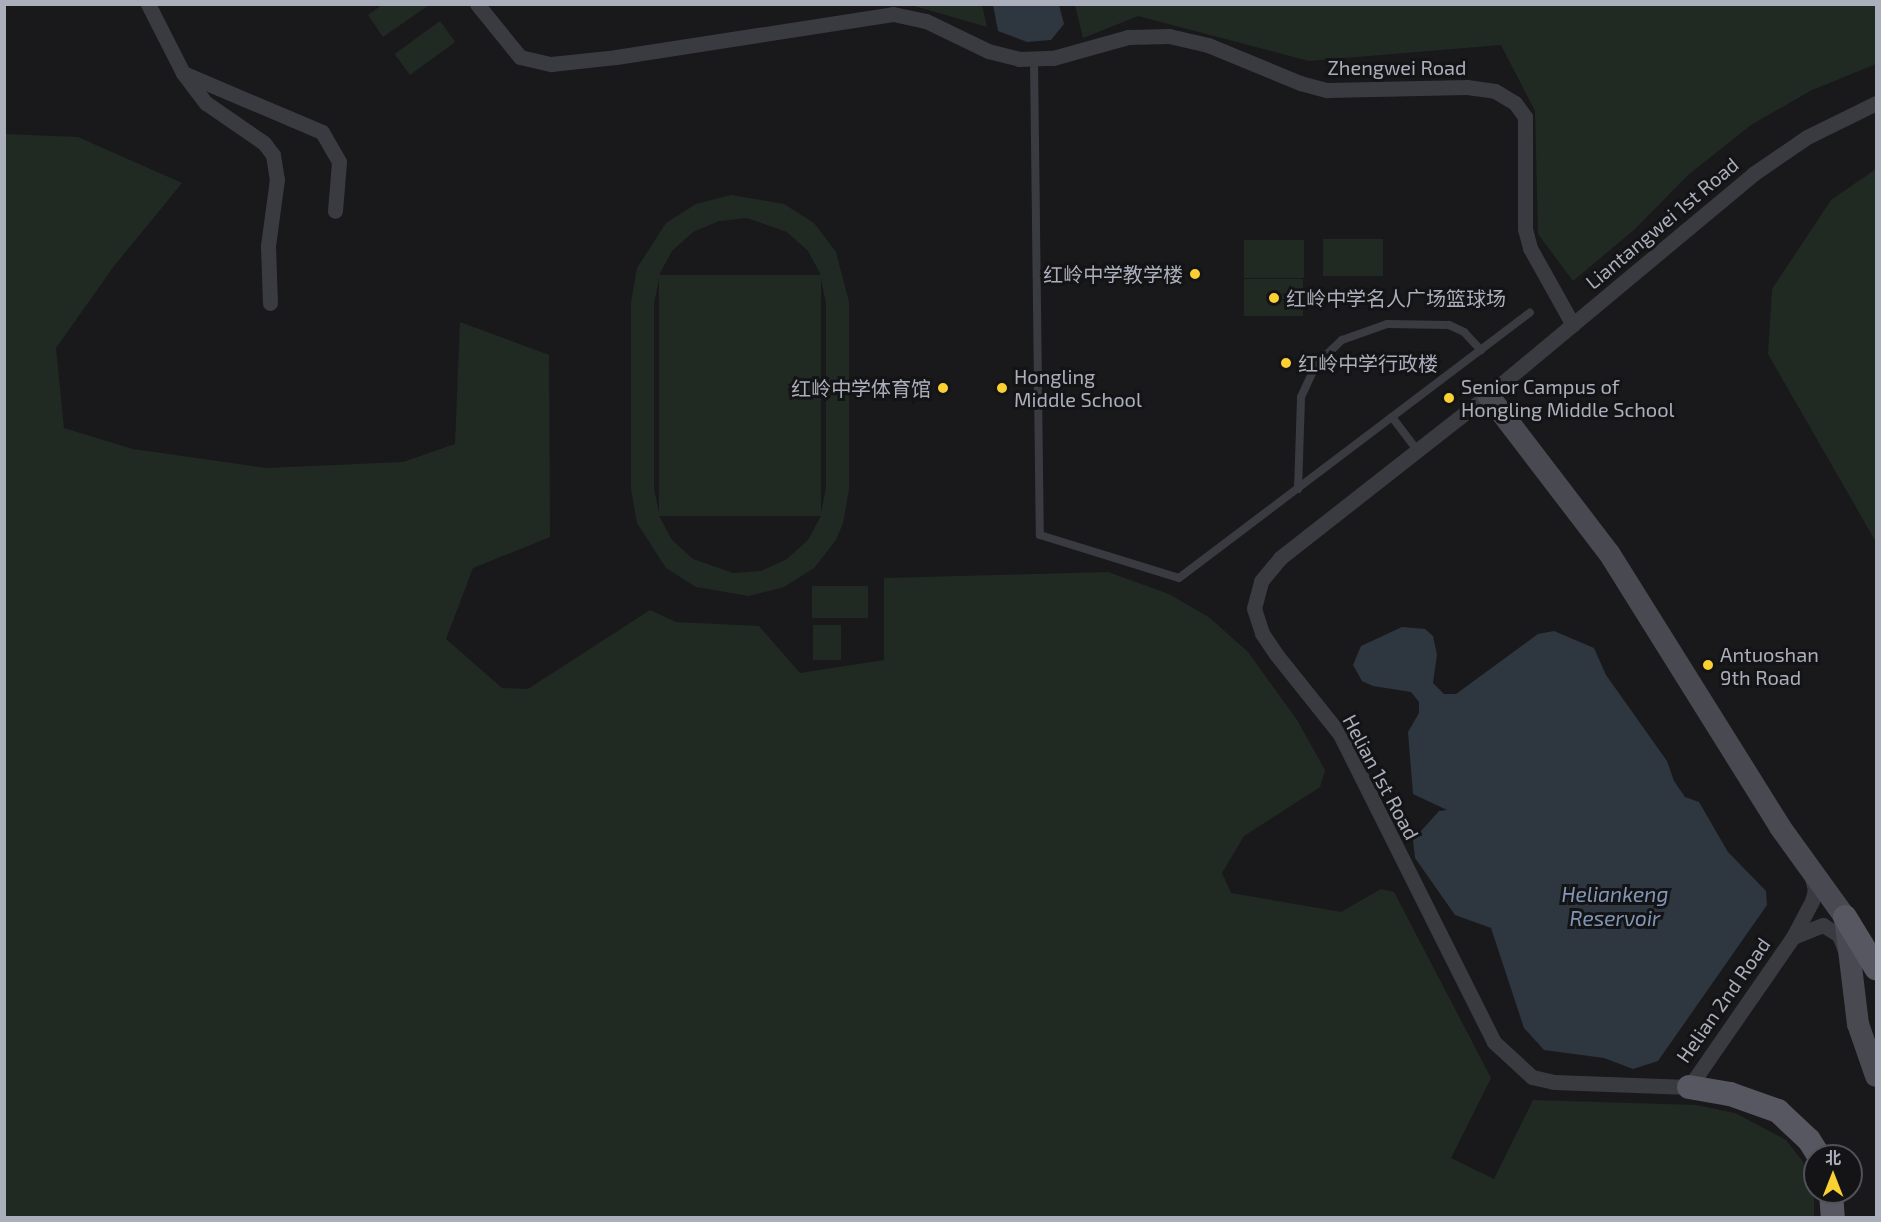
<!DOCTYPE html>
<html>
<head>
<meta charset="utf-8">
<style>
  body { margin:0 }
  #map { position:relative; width:1881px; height:1222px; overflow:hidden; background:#19191b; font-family:"Exo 2","Noto Sans SC",sans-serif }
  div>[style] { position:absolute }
  .green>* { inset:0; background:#202a23; transform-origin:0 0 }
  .water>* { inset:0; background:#2e3640 }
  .lane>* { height:8px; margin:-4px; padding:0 4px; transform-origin:4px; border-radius:4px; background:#3a3a41 }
  .street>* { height:15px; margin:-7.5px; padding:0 7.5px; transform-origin:7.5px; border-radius:7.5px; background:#3a3a41 }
  .secondary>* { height:22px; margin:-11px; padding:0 11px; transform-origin:11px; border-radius:11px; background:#484951 }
  .primary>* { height:24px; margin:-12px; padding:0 12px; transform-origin:12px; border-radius:12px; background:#565760 }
  .dots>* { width:16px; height:16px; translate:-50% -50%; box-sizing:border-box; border:3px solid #141416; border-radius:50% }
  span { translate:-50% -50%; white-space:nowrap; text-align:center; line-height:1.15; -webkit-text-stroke:6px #141416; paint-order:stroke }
  .street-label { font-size:20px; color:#abaebb }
  .poi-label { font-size:20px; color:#abaebb }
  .right { translate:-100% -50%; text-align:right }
  .left { translate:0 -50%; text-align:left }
  .water-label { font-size:21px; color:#8197b7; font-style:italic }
  .frame { position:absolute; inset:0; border:6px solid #abaebb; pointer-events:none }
  .north { position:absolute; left:1803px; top:1144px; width:60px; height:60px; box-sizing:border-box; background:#141416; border:2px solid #505258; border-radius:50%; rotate:0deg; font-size:16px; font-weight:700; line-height:24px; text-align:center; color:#abaebb }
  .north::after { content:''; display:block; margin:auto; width:21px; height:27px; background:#fad033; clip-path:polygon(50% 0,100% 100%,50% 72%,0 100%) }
</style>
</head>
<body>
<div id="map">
  <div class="green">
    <div style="clip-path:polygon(382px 5px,382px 4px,429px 5px,383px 37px,368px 15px)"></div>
    <div style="clip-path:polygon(911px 5px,982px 5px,987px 27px)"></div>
    <div style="clip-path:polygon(1075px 5px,1876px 5px,1876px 64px,1812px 90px,1751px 125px,1688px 175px,1635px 229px,1573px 281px,1538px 234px,1535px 111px,1501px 45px,1309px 61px,1138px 16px,1083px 38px)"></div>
    <div style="left:440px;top:21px;width:26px;height:56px;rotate:54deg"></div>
    <div style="clip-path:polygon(5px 134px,78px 137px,182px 183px,114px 266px,56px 348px,64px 428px,133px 449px,266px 468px,403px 462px,455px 444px,460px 322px,549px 355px,550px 537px,473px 568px,446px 639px,502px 688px,528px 689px,650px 610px,676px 622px,759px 626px,800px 673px,884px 660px,884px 578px,1108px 572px,1169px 594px,1210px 618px,1248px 652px,1297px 720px,1325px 770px,1320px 787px,1244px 836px,1222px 873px,1231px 893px,1341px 912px,1381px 889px,1394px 892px,1491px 1078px,1451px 1158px,1494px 1179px,1533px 1100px,1696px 1105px,1735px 1113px,1786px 1140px,1803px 1162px,1814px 1188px,1814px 1217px,5px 1217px)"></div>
    <div style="clip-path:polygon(1876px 169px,1876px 542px,1768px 354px,1772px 289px,1831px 200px)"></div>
    <div style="clip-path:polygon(evenodd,731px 195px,784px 204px,814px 223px,836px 252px,849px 302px,849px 489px,843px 523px,836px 540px,814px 568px,784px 587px,749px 596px,696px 587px,666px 568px,637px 523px,631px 489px,631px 302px,637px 268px,666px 223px,696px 204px,731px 195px,747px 218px,787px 232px,808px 251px,821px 275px,659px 275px,672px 251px,693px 232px,719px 221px,747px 218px,731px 195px,659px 279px,659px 513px,654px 488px,654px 303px,659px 279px,731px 195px,821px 279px,826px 303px,826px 488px,821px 513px,821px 279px,731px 195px,659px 516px,821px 516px,808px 540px,787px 559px,761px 571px,733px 573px,693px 559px,672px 540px,659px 516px)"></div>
    <div style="left:1323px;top:239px;width:60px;height:37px"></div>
    <div style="left:1244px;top:240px;width:60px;height:38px"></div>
    <div style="left:1244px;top:279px;width:59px;height:37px"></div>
    <div style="left:812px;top:586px;width:56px;height:32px"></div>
    <div style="left:813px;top:625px;width:28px;height:35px"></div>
  </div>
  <div class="water">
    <div style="clip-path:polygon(993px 5px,1059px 5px,1064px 24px,1051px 40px,1027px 42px,998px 31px)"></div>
    <div style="clip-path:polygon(1402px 627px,1425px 629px,1433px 636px,1437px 655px,1433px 683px,1444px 694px,1456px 694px,1538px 634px,1554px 631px,1594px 648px,1606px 675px,1667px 761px,1674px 781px,1685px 797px,1699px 802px,1728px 852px,1766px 891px,1767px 905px,1658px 1061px,1633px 1069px,1604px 1058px,1544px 1050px,1524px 1028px,1491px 928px,1455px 915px,1415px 858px,1413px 840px,1439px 811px,1447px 810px,1413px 794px,1408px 732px,1419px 713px,1419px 702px,1411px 692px,1373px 686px,1362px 681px,1353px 665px,1361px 646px)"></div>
  </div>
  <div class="lane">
    <div style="left:1034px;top:60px;width:475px;rotate:89.3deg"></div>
    <div style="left:1040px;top:535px;width:145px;rotate:17.2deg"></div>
    <div style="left:1179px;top:578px;width:440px;rotate:-37.1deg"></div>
    <div style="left:1392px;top:417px;width:41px;rotate:52.9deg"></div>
    <div style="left:1298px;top:489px;width:92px;rotate:-88.1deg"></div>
    <div style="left:1301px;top:397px;width:35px;rotate:-65deg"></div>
    <div style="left:1316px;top:365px;width:36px;rotate:-44deg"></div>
    <div style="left:1342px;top:340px;width:48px;rotate:-19.6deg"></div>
    <div style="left:1387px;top:324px;width:62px;rotate:0.9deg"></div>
    <div style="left:1449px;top:325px;width:17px;rotate:25deg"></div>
    <div style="left:1464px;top:332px;width:25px;rotate:47deg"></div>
  </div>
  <div class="street">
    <div style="left:148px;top:4px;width:77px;rotate:63.1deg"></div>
    <div style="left:183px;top:73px;width:38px;rotate:53deg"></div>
    <div style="left:206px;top:103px;width:70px;rotate:34.6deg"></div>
    <div style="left:264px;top:143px;width:15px;rotate:53deg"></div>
    <div style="left:273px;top:155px;width:24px;rotate:81deg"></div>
    <div style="left:277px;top:179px;width:68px;rotate:97.7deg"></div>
    <div style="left:268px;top:246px;width:57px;rotate:88deg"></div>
    <div style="left:477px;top:4px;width:68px;rotate:50.9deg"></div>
    <div style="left:520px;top:57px;width:32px;rotate:13deg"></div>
    <div style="left:551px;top:64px;width:65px;rotate:-6.1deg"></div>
    <div style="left:616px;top:57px;width:280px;rotate:-8.8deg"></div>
    <div style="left:893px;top:14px;width:34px;rotate:12deg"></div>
    <div style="left:926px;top:21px;width:69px;rotate:25.8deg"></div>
    <div style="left:988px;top:51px;width:32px;rotate:14deg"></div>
    <div style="left:1019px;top:59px;width:34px;rotate:-2deg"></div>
    <div style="left:1053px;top:58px;width:78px;rotate:-15.6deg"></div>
    <div style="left:1128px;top:37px;width:41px;rotate:-1.4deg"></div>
    <div style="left:1169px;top:36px;width:40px;rotate:13deg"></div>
    <div style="left:1208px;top:45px;width:100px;rotate:22.4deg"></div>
    <div style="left:1300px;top:83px;width:28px;rotate:15deg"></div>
    <div style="left:1327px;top:90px;width:140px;rotate:-1.2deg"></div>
    <div style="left:1467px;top:87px;width:28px;rotate:8deg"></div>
    <div style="left:1495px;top:91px;width:23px;rotate:31deg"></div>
    <div style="left:1515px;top:103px;width:17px;rotate:54deg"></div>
    <div style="left:1525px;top:117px;width:112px;rotate:90deg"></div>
    <div style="left:1525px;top:229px;width:20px;rotate:75deg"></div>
    <div style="left:1530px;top:248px;width:88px;rotate:60.8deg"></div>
    <div style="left:183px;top:73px;width:151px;rotate:23deg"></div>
    <div style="left:322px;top:132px;width:34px;rotate:60deg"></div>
    <div style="left:339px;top:162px;width:49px;rotate:94.7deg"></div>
    <div style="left:1811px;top:874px;width:16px;rotate:76deg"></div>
    <div style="left:1815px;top:890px;width:11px;rotate:105deg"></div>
    <div style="left:1812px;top:901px;width:41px;rotate:117.8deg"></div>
    <div style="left:1793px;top:937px;width:183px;rotate:124.7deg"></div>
    <div style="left:1689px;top:1087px;width:135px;rotate:-177.9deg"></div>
    <div style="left:1554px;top:1082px;width:23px;rotate:-167deg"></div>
    <div style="left:1532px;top:1077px;width:52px;rotate:-137.4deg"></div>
    <div style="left:1494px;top:1042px;width:346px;rotate:-116.6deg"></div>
    <div style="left:1339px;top:733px;width:101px;rotate:-128.6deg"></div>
    <div style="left:1276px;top:654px;width:25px;rotate:-124deg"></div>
    <div style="left:1262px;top:633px;width:26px;rotate:-108deg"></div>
    <div style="left:1254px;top:608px;width:28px;rotate:-75deg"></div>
    <div style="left:1261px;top:581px;width:30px;rotate:-50deg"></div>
    <div style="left:1280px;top:558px;width:264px;rotate:-38.1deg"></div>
    <div style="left:1488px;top:395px;width:345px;rotate:-39.8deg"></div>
    <div style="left:1753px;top:174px;width:65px;rotate:-34.4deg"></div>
    <div style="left:1807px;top:137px;width:77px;rotate:-26.2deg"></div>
    <div style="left:1793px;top:937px;width:32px;rotate:-22deg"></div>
    <div style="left:1823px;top:925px;width:19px;rotate:32deg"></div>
    <div style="left:1839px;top:935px;width:14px;rotate:69deg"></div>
  </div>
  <div class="secondary">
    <div style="left:1488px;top:395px;width:199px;rotate:52.6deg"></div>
    <div style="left:1609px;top:553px;width:323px;rotate:58deg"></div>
    <div style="left:1780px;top:827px;width:111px;rotate:54.2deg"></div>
    <div style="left:1845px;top:917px;width:108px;rotate:83.1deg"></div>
    <div style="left:1858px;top:1024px;width:55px;rotate:70.9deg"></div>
  </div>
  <div class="primary">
    <div style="left:1845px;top:917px;width:60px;rotate:58.7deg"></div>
    <div style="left:1689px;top:1087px;width:42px;rotate:9.7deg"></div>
    <div style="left:1730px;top:1094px;width:51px;rotate:19.5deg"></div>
    <div style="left:1778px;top:1111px;width:42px;rotate:43.1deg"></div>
    <div style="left:1809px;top:1140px;width:19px;rotate:58deg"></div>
    <div style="left:1831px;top:1192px;width:26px;rotate:86deg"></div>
  </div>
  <div class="dots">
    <div style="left:1195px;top:274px;background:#fad033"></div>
    <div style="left:1274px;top:298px;background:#fad033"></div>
    <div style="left:1286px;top:363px;background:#fad033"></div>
    <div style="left:943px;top:388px;background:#fad033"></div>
    <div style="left:1002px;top:388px;background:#fad033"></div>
    <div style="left:1449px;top:398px;background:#fad033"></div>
    <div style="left:1708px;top:665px;background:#fad033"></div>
  </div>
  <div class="street-label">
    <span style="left:1397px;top:67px">Zhengwei Road</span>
    <span style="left:1662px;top:223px;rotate:-40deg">Liantangwei 1st Road</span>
    <span style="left:1381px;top:777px;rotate:62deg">Helian 1st Road</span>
    <span style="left:1723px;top:1000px;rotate:-55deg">Helian 2nd Road</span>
  </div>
  <div class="poi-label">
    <span class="right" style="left:1183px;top:274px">红岭中学教学楼</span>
    <span class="left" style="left:1286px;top:298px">红岭中学名人广场篮球场</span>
    <span class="left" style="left:1298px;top:363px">红岭中学行政楼</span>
    <span class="left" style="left:1014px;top:388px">Hongling<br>Middle School</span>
    <span class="left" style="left:1461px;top:398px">Senior Campus of<br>Hongling Middle School</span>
    <span class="right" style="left:931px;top:388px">红岭中学体育馆</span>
    <span class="left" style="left:1720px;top:666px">Antuoshan<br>9th Road</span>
  </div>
  <div class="water-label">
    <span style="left:1615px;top:906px">Heliankeng<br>Reservoir</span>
  </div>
  <div class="frame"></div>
  <div class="north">北</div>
</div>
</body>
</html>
